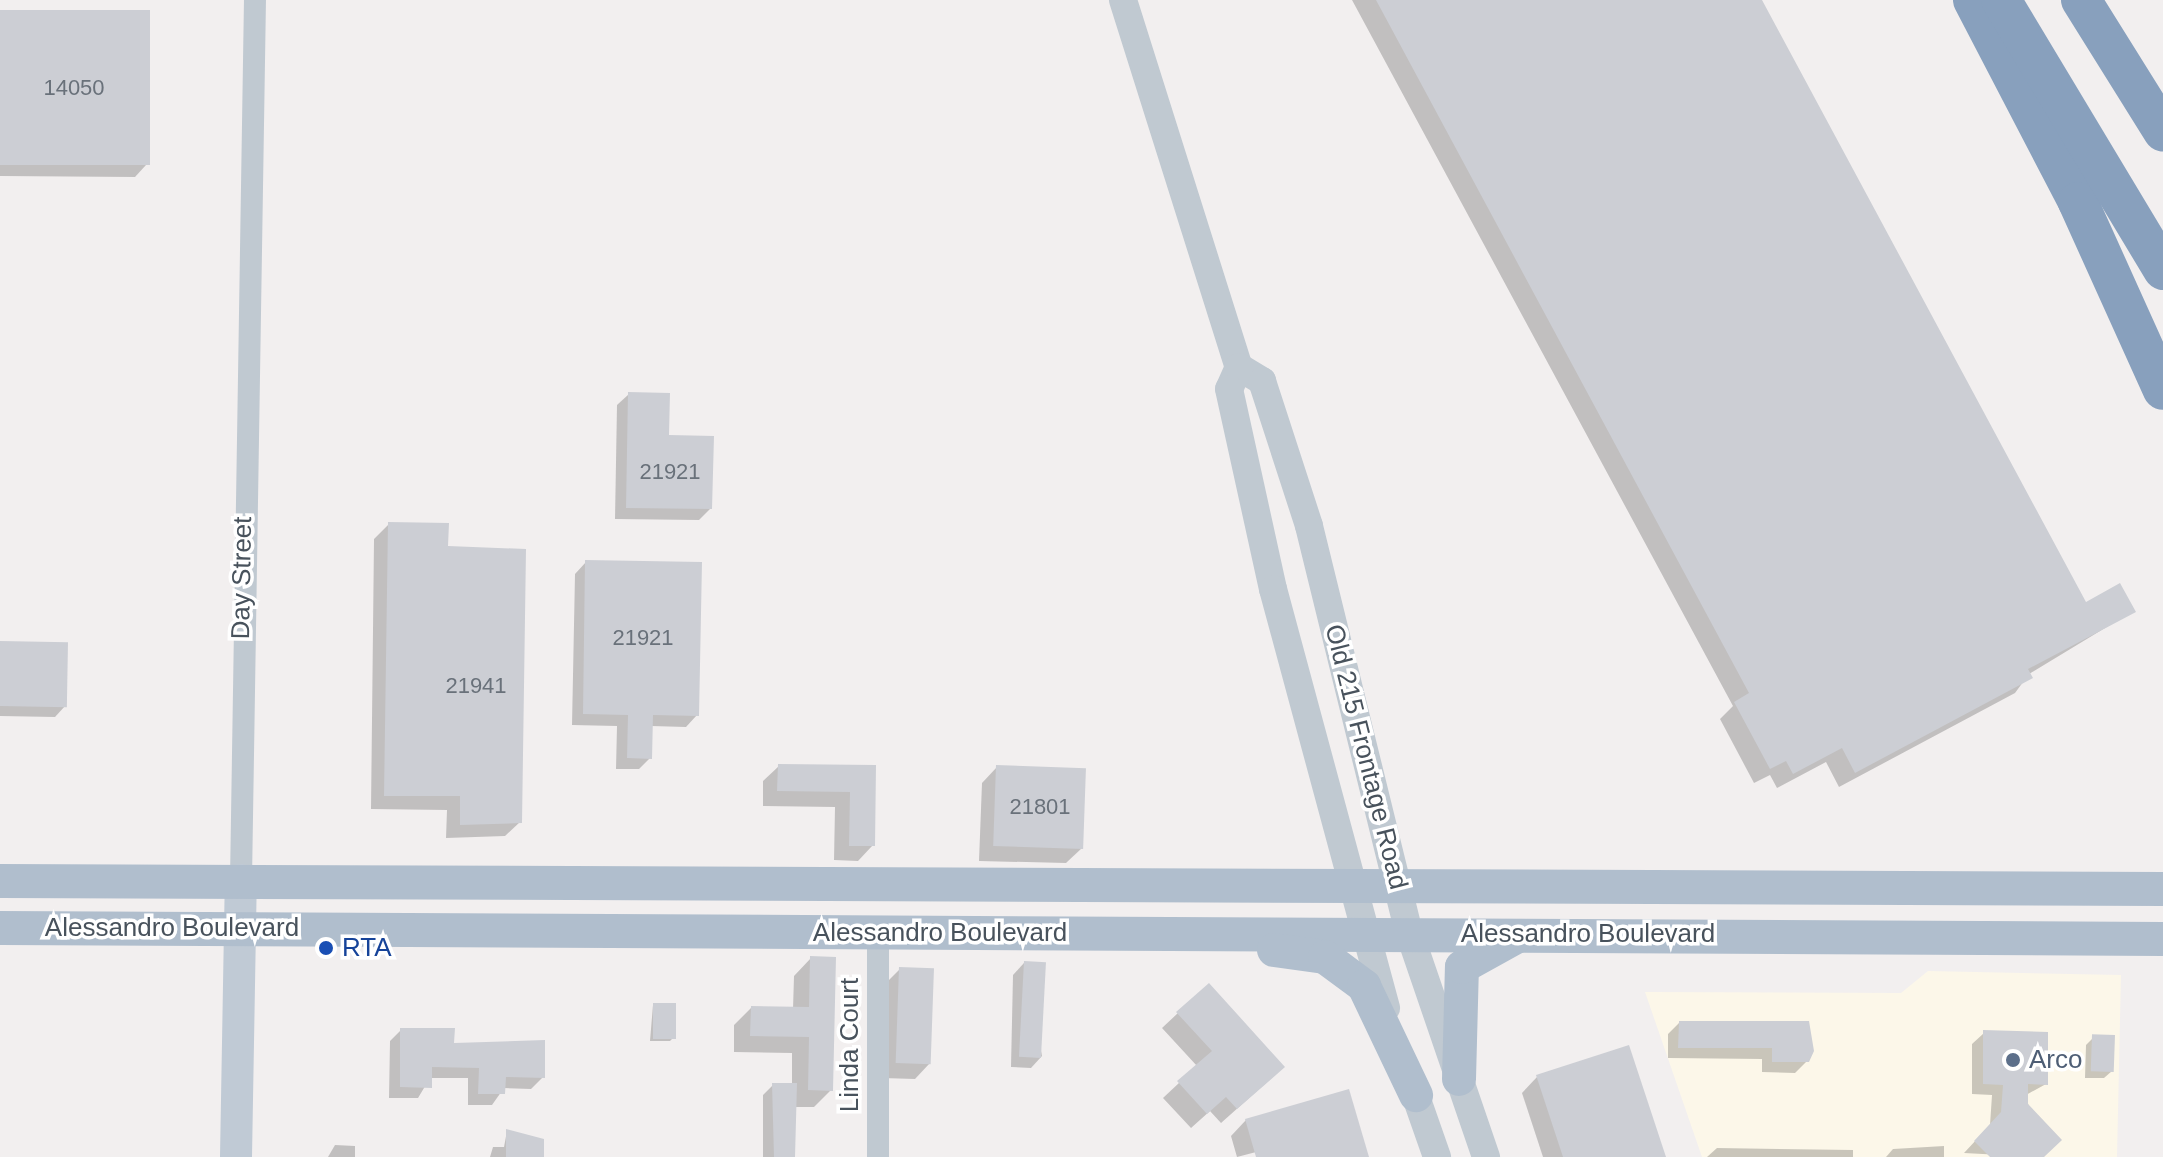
<!DOCTYPE html>
<html>
<head>
<meta charset="utf-8">
<style>
  body { margin:0 }
  #map { position:relative; width:2163px; height:1157px; overflow:hidden; background:#f2efef; font-family:Helvetica,sans-serif }
  div>[style] { position:absolute }
  .commercial>* { inset:0; background:#fcf7e9 }
  .shadow>* { inset:0; background:#0003 }
  .building>* { inset:0; background:#ccced4; transform-origin:0 0 }
  .minor>* { height:22px; margin:-11px; padding:0 11px; transform-origin:11px; border-radius:11px; background:#c0c9d1 }
  .tertiary>* { height:28px; margin:-14px; padding:0 14px; transform-origin:14px; border-radius:14px; background:#c0c9d1 }
  .secondary>* { height:32px; margin:-16px; padding:0 16px; transform-origin:16px; border-radius:16px; background:#c0cad5 }
  .primary>* { height:34px; margin:-17px; padding:0 17px; transform-origin:17px; border-radius:17px; background:#b0becd }
  .motorway>* { height:40px; margin:-20px; padding:0 20px; transform-origin:20px; border-radius:20px; background:#88a0bd }
  .dots>* { width:22px; height:22px; translate:-50% -50%; box-sizing:border-box; border:4px solid #fff; border-radius:50% }
  span { translate:-50% -50%; white-space:nowrap; text-align:center; line-height:1.15; -webkit-text-stroke:7px #fff; paint-order:stroke }
  .number-label { font-size:22px; color:#69717a }
  .number-label span { -webkit-text-stroke-width:0 }
  .street-label { font-size:26px; color:#48525c }
  .transit-label { font-size:26px; color:#164399 }
  .left { translate:0 -50%; text-align:left }
  .service-label { font-size:26px; color:#4e5e75 }
</style>
</head>
<body>
<div id="map">
  <div class="commercial">
    <div style="clip-path:polygon(1928px 971px,2121px 975px,2117px 1157px,1702px 1157px,1645px 992px,1901px 993px)"></div>
  </div>
  <div class="shadow">
    <div style="clip-path:polygon(1352px 0,1759px 0,2085px 604px,2133px 611px,2029px 674px,2015px 693px,1839px 787px,1826px 762px,1777px 788px,1770px 775px,1754px 783px,1720px 719px,1733px 706px)"></div>
    <div style="clip-path:polygon(0 12px,146px 165px,135px 177px,0 176px)"></div>
    <div style="clip-path:polygon(629px 394px,667px 437px,710px 509px,699px 520px,615px 519px,617px 405px)"></div>
    <div style="clip-path:polygon(389px 524px,446px 548px,520px 822px,505px 836px,446px 838px,447px 810px,371px 809px,374px 539px)"></div>
    <div style="clip-path:polygon(586px 562px,697px 715px,686px 727px,651px 726px,650px 758px,639px 769px,616px 769px,617px 726px,572px 725px,575px 574px)"></div>
    <div style="clip-path:polygon(0 643px,66px 705px,55px 717px,0 716px)"></div>
    <div style="clip-path:polygon(779px 766px,874px 767px,873px 845px,858px 861px,834px 860px,835px 807px,763px 806px,763px 781px)"></div>
    <div style="clip-path:polygon(997px 767px,1082px 848px,1066px 863px,979px 861px,982px 783px)"></div>
    <div style="clip-path:polygon(811px 958px,831px 1090px,814px 1107px,795px 1107px,795px 1157px,763px 1157px,763px 1095px,773px 1085px,792px 1085px,792px 1053px,734px 1052px,734px 1025px,751px 1008px,793px 1009px,794px 976px)"></div>
    <div style="clip-path:polygon(1024px 963px,1042px 1056px,1031px 1068px,1011px 1067px,1013px 975px)"></div>
    <div style="clip-path:polygon(899px 970px,930px 1063px,915px 1079px,882px 1078px,884px 985px)"></div>
    <div style="clip-path:polygon(653px 1005px,673px 1038px,670px 1041px,650px 1041px)"></div>
    <div style="clip-path:polygon(1178px 1013px,1267px 1082px,1221px 1123px,1210px 1111px,1191px 1128px,1163px 1098px,1197px 1066px,1162px 1028px)"></div>
    <div style="clip-path:polygon(1679px 1023px,1807px 1023px,1807px 1061px,1795px 1073px,1762px 1072px,1762px 1059px,1668px 1058px,1668px 1034px)"></div>
    <div style="clip-path:polygon(401px 1030px,543px 1077px,531px 1089px,504px 1088px,492px 1105px,468px 1105px,468px 1078px,430px 1078px,418px 1098px,389px 1098px,390px 1041px)"></div>
    <div style="clip-path:polygon(1984px 1033px,2046px 1084px,2026px 1095px,2041px 1157px,1964px 1153px,1990px 1125px,1992px 1095px,1972px 1094px,1972px 1044px)"></div>
    <div style="clip-path:polygon(2093px 1038px,2112px 1071px,2104px 1078px,2085px 1078px,2086px 1045px)"></div>
    <div style="clip-path:polygon(1537px 1077px,1664px 1157px,1543px 1157px,1522px 1093px)"></div>
    <div style="clip-path:polygon(1246px 1120px,1367px 1157px,1262px 1157px,1260px 1151px,1237px 1157px,1231px 1136px)"></div>
    <div style="clip-path:polygon(507px 1131px,542px 1157px,490px 1157px,493px 1147px,504px 1147px)"></div>
    <div style="clip-path:polygon(335px 1145px,355px 1146px,355px 1157px,328px 1157px)"></div>
    <div style="clip-path:polygon(1944px 1146px,1944px 1157px,1886px 1157px,1893px 1149px)"></div>
    <div style="clip-path:polygon(1717px 1148px,1853px 1150px,1853px 1157px,1707px 1157px)"></div>
  </div>
  <div class="building">
    <div style="clip-path:polygon(1376px 0,1762px 0,2086px 602px,2120px 583px,2136px 612px,2028px 669px,2033px 678px,1855px 773px,1842px 748px,1793px 774px,1786px 761px,1770px 769px,1734px 702px,1749px 693px)"></div>
    <div style="left:0;top:10px;width:150px;height:155px"></div>
    <div style="clip-path:polygon(628px 392px,670px 393px,669px 435px,714px 436px,712px 509px,626px 508px)"></div>
    <div style="clip-path:polygon(388px 522px,449px 523px,448px 546px,526px 549px,522px 823px,460px 825px,460px 796px,384px 796px)"></div>
    <div style="clip-path:polygon(585px 560px,702px 562px,699px 716px,653px 715px,652px 759px,627px 758px,628px 715px,583px 714px)"></div>
    <div style="left:0;top:641px;width:68px;height:65px;rotate:1deg"></div>
    <div style="clip-path:polygon(778px 764px,876px 765px,875px 846px,849px 846px,850px 792px,777px 791px)"></div>
    <div style="left:996px;top:765px;width:90px;height:81px;rotate:2deg"></div>
    <div style="clip-path:polygon(810px 956px,836px 957px,833px 1091px,808px 1090px,809px 1037px,750px 1036px,751px 1006px,809px 1007px)"></div>
    <div style="left:1024px;top:961px;width:22px;height:96px;rotate:3deg"></div>
    <div style="left:899px;top:967px;width:35px;height:96px;rotate:2deg"></div>
    <div style="clip-path:polygon(1209px 983px,1285px 1067px,1237px 1109px,1226px 1097px,1207px 1114px,1177px 1081px,1212px 1051px,1176px 1012px)"></div>
    <div style="left:653px;top:1003px;width:23px;height:36px"></div>
    <div style="clip-path:polygon(1679px 1021px,1809px 1021px,1814px 1051px,1809px 1062px,1772px 1062px,1772px 1048px,1678px 1048px)"></div>
    <div style="clip-path:polygon(400px 1028px,455px 1028px,454px 1043px,545px 1040px,545px 1078px,506px 1077px,505px 1094px,478px 1094px,479px 1068px,432px 1067px,432px 1088px,400px 1087px)"></div>
    <div style="clip-path:polygon(1983px 1030px,2048px 1032px,2048px 1085px,2028px 1084px,2028px 1104px,2062px 1140px,2044px 1157px,1990px 1157px,1974px 1141px,2001px 1112px,2003px 1085px,1983px 1084px)"></div>
    <div style="left:2115px;top:1035px;width:37px;height:23px;rotate:92deg"></div>
    <div style="clip-path:polygon(1629px 1045px,1666px 1157px,1563px 1157px,1536px 1075px)"></div>
    <div style="clip-path:polygon(772px 1083px,797px 1083px,795px 1157px,774px 1157px)"></div>
    <div style="clip-path:polygon(1349px 1089px,1369px 1157px,1256px 1157px,1245px 1119px)"></div>
    <div style="clip-path:polygon(506px 1129px,544px 1139px,544px 1157px,506px 1157px)"></div>
  </div>
  <div class="minor">
    <div style="left:241px;top:880px;width:880px;rotate:-89.09deg"></div>
    <div style="left:878px;top:934px;width:223px;rotate:90deg"></div>
  </div>
  <div class="tertiary">
    <div style="left:1123px;top:0;width:385px;rotate:72.5deg"></div>
    <div style="left:1239px;top:367px;width:27px;rotate:31deg"></div>
    <div style="left:1262px;top:381px;width:152px;rotate:72deg"></div>
    <div style="left:1309px;top:526px;width:418px;rotate:76.2deg"></div>
    <div style="left:1409px;top:932px;width:238px;rotate:71.1deg"></div>
    <div style="left:1239px;top:367px;width:24px;rotate:114deg"></div>
    <div style="left:1229px;top:389px;width:205px;rotate:77.6deg"></div>
    <div style="left:1273px;top:589px;width:434px;rotate:74.9deg"></div>
    <div style="left:1408px;top:1074px;width:88px;rotate:70.7deg"></div>
  </div>
  <div class="secondary">
    <div style="left:236px;top:1157px;width:277px;rotate:-89deg"></div>
  </div>
  <div class="primary">
    <div style="left:0;top:881px;width:2163px;rotate:0.21deg"></div>
    <div style="left:0;top:928px;width:2163px;rotate:0.29deg"></div>
    <div style="left:1274px;top:950px;width:51px;rotate:7.8deg"></div>
    <div style="left:1325px;top:957px;width:49px;rotate:36.6deg"></div>
    <div style="left:1364px;top:986px;width:121px;rotate:64.5deg"></div>
    <div style="left:1459px;top:1079px;width:112px;rotate:-88.5deg"></div>
    <div style="left:1462px;top:967px;width:62px;rotate:-29.1deg"></div>
  </div>
  <div class="motorway">
    <div style="left:1973px;top:0;width:228px;rotate:62.5deg"></div>
    <div style="left:2078px;top:202px;width:206px;rotate:65.7deg"></div>
    <div style="left:2001px;top:0;width:315px;rotate:59deg"></div>
    <div style="left:2081px;top:0;width:155px;rotate:58deg"></div>
  </div>
  <div class="dots">
    <div style="left:326px;top:948px;background:#1a4fb4"></div>
    <div style="left:2013px;top:1060px;background:#5c6f8a"></div>
  </div>
  <div class="number-label">
    <span style="left:74px;top:88px">14050</span>
    <span style="left:670px;top:472px">21921</span>
    <span style="left:643px;top:638px">21921</span>
    <span style="left:476px;top:686px">21941</span>
    <span style="left:1040px;top:807px">21801</span>
  </div>
  <div class="street-label">
    <span style="left:242px;top:578px;rotate:-89deg">Day Street</span>
    <span style="left:1366px;top:757px;rotate:76deg">Old 215 Frontage Road</span>
    <span style="left:172px;top:928px">Alessandro Boulevard</span>
    <span style="left:940px;top:933px">Alessandro Boulevard</span>
    <span style="left:1588px;top:934px">Alessandro Boulevard</span>
    <span style="left:850px;top:1045px;rotate:-90deg">Linda Court</span>
  </div>
  <div class="transit-label">
    <span class="left" style="left:342px;top:948px">RTA</span>
  </div>
  <div class="service-label">
    <span class="left" style="left:2029px;top:1060px">Arco</span>
  </div>
</div>
</body>
</html>
